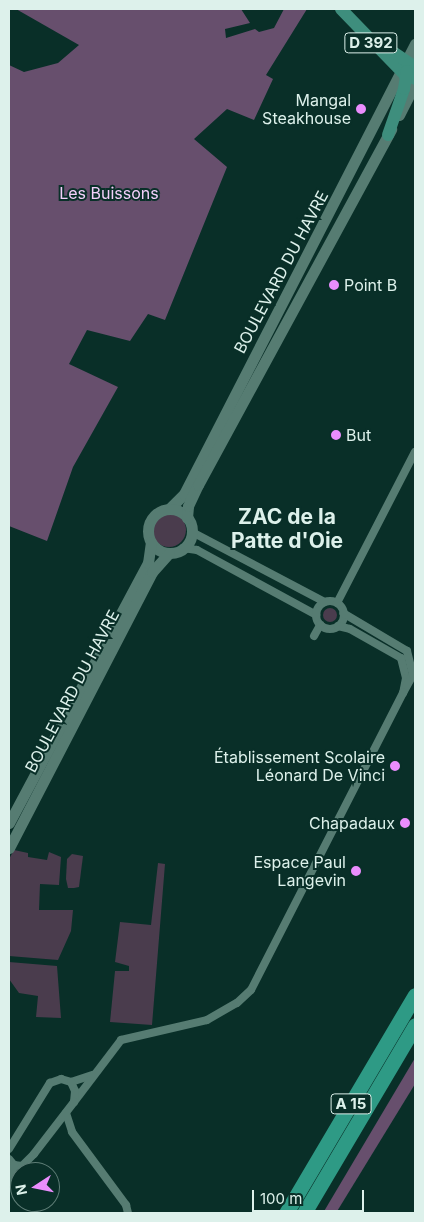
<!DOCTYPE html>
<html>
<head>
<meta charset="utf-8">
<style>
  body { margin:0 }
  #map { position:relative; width:424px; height:1222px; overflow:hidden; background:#092f28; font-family:Inter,sans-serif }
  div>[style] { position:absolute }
  .green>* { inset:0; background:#4a3c4d }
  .round { border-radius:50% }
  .forest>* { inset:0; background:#674f6d }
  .street>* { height:8px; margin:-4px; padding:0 4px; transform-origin:4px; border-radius:4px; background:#567c72 }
  .street>.ring { margin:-4px; padding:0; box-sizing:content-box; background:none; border:8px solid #567c72; border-radius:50% }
  .secondary>* { height:11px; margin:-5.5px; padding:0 5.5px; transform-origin:5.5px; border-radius:5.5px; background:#567c72 }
  .secondary>.ring { margin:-5.5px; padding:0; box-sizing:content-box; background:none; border:11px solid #567c72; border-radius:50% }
  .primary>* { height:12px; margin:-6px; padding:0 6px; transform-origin:6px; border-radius:6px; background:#3e8e7d }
  .highway>* { height:15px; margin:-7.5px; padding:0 7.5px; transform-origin:7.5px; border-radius:7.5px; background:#2e9a85 }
  .dots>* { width:14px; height:14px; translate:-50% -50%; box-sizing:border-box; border:2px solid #092f28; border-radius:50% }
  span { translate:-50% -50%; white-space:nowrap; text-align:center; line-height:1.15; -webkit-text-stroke:4px #092f28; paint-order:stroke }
  .shield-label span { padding:1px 4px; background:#092f28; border:1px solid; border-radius:4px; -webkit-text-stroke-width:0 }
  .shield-label { font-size:15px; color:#ddf1eb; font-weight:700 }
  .poi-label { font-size:16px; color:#ddf1eb }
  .right { translate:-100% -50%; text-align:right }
  .left { translate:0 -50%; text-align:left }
  .park-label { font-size:16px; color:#f3d0fb }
  .street-label { font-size:16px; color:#ddf1eb }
  .district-label { font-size:21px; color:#ddf1eb; font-weight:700 }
  .frame { position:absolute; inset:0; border:10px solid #ddf1eb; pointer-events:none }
  .north { position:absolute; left:10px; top:1162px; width:50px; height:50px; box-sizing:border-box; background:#092f28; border:1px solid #5e7d76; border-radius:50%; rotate:259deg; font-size:14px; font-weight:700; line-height:20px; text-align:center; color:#ddf1eb }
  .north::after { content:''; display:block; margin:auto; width:18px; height:22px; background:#ea8dfd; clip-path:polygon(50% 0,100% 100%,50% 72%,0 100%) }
  .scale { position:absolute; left:252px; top:1190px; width:112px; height:22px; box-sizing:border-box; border:2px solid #ddf1eb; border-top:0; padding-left:6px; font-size:15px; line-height:18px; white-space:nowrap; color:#ddf1eb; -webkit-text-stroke:4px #092f28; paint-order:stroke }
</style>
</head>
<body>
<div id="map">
  <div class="green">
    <div class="round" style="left:152px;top:513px;width:34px;height:34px"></div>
    <div class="round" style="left:323px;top:608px;width:14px;height:14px"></div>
    <div style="clip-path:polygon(14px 850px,28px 853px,28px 857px,47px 860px,49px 852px,61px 857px,59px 885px,40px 884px,39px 910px,73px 910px,71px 931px,58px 960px,9px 956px,9px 859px)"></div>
    <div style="clip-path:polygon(72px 854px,83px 856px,79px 887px,74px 888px,68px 888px,66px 879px,67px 859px)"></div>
    <div style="clip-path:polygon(158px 863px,165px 864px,152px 1025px,110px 1022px,115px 971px,129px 971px,129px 966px,115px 962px,120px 922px,151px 925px)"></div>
    <div style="clip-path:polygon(9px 962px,57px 966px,61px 1018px,36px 1017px,38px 996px,19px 993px,9px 979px)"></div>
  </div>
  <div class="forest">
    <div style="clip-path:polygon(16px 9px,241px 9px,250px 23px,225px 29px,226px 38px,255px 29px,259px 32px,274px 28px,284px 9px,307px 9px,266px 75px,273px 79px,254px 120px,227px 109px,194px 139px,227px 167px,165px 320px,148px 314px,130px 341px,87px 330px,69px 364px,118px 387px,73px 467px,47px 541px,9px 526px,9px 65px,24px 72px,58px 63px,79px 45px)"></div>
    <div style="clip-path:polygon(415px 1058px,415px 1084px,336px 1213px,323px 1213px)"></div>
  </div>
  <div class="street">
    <div style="left:192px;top:532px;width:150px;rotate:27.8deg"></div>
    <div style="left:183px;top:548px;width:14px;rotate:8deg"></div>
    <div style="left:197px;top:550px;width:136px;rotate:28.6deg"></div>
    <div class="ring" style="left:316px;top:601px;width:20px;height:20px"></div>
    <div style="left:337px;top:603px;width:170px;rotate:-62.7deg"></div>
    <div style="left:338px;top:626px;width:12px;rotate:14deg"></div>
    <div style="left:350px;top:629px;width:59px;rotate:29.6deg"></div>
    <div style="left:401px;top:658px;width:21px;rotate:76deg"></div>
    <div style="left:406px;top:678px;width:15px;rotate:101deg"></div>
    <div style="left:403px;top:693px;width:21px;rotate:-61deg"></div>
    <div style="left:413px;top:675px;width:25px;rotate:-104deg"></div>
    <div style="left:407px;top:651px;width:74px;rotate:-149.3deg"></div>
    <div style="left:314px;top:636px;width:13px;rotate:-61deg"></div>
    <div style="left:71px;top:1082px;width:23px;rotate:-18deg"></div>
    <div style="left:74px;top:1102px;width:78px;rotate:-52.8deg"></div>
    <div style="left:121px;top:1040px;width:88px;rotate:-13.1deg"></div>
    <div style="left:207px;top:1020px;width:34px;rotate:-30deg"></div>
    <div style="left:237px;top:1003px;width:19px;rotate:-43deg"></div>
    <div style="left:251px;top:990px;width:334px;rotate:-62.9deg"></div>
    <div style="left:66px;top:1113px;width:20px;rotate:72deg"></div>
    <div style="left:72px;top:1132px;width:91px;rotate:53.5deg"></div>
    <div style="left:126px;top:1205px;width:8px;rotate:76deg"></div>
    <div style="left:9px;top:1149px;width:78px;rotate:-58.2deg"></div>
    <div style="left:50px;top:1083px;width:12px;rotate:-20deg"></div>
    <div style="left:61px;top:1079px;width:10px;rotate:17deg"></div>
    <div style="left:71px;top:1082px;width:10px;rotate:66deg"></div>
    <div style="left:75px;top:1091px;width:11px;rotate:95deg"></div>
    <div style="left:74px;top:1102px;width:66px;rotate:127.6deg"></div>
    <div style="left:34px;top:1154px;width:17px;rotate:135deg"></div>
    <div style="left:22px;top:1166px;width:8px;rotate:-173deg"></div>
    <div style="left:14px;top:1165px;width:8px;rotate:-130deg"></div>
    <div style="left:9px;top:1183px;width:19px;rotate:-74deg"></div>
  </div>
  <div class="secondary">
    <div style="left:399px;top:115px;width:35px;rotate:-63deg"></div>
    <div style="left:169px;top:509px;width:21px;rotate:-45deg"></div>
    <div style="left:184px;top:494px;width:506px;rotate:-62.83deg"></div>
    <div class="ring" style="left:148px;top:509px;width:33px;height:33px"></div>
    <div style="left:187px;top:518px;width:12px;rotate:-85deg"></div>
    <div style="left:188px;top:506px;width:23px;rotate:-65deg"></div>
    <div style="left:198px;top:485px;width:405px;rotate:-61.5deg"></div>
    <div style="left:9px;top:823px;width:295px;rotate:-61.9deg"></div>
    <div style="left:148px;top:563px;width:21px;rotate:-82deg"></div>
    <div style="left:9px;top:848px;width:311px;rotate:-62.6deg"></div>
    <div style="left:152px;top:572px;width:25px;rotate:-48deg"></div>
  </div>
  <div class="primary">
    <div style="left:341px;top:9px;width:91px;rotate:45.9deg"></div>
    <div style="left:404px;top:74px;width:12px;rotate:24deg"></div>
    <div style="left:387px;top:48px;width:34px;rotate:34deg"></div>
    <div style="left:388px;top:135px;width:49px;rotate:-70.8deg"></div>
    <div style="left:404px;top:89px;width:18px;rotate:-81deg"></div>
  </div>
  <div class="highway">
    <div style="left:286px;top:1213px;width:253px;rotate:-59.4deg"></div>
    <div style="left:304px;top:1213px;width:218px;rotate:-59.4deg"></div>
  </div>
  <div class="dots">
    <div style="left:361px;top:109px;background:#ea8dfd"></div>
    <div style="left:334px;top:285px;background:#ea8dfd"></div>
    <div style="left:336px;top:435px;background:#ea8dfd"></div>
    <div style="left:395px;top:766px;background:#ea8dfd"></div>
    <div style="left:405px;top:823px;background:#ea8dfd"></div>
    <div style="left:356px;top:871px;background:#ea8dfd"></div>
  </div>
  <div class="shield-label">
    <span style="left:371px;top:43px">D 392</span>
    <span style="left:351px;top:1104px">A 15</span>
  </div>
  <div class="poi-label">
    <span class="right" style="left:351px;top:109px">Mangal<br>Steakhouse</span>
    <span class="left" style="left:344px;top:285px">Point B</span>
    <span class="left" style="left:346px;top:435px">But</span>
    <span class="right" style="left:385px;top:766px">Établissement Scolaire<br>Léonard De Vinci</span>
    <span class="right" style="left:395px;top:823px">Chapadaux</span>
    <span class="right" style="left:346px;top:871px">Espace Paul<br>Langevin</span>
  </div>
  <div class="park-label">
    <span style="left:109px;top:193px">Les Buissons</span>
  </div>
  <div class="street-label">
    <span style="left:281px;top:272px;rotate:-62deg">BOULEVARD DU HAVRE</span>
    <span style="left:72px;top:691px;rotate:-62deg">BOULEVARD DU HAVRE</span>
  </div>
  <div class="district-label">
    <span style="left:287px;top:529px">ZAC de la<br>Patte d'Oie</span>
  </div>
  <div class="frame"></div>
  <div class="north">N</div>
  <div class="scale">100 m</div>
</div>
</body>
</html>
